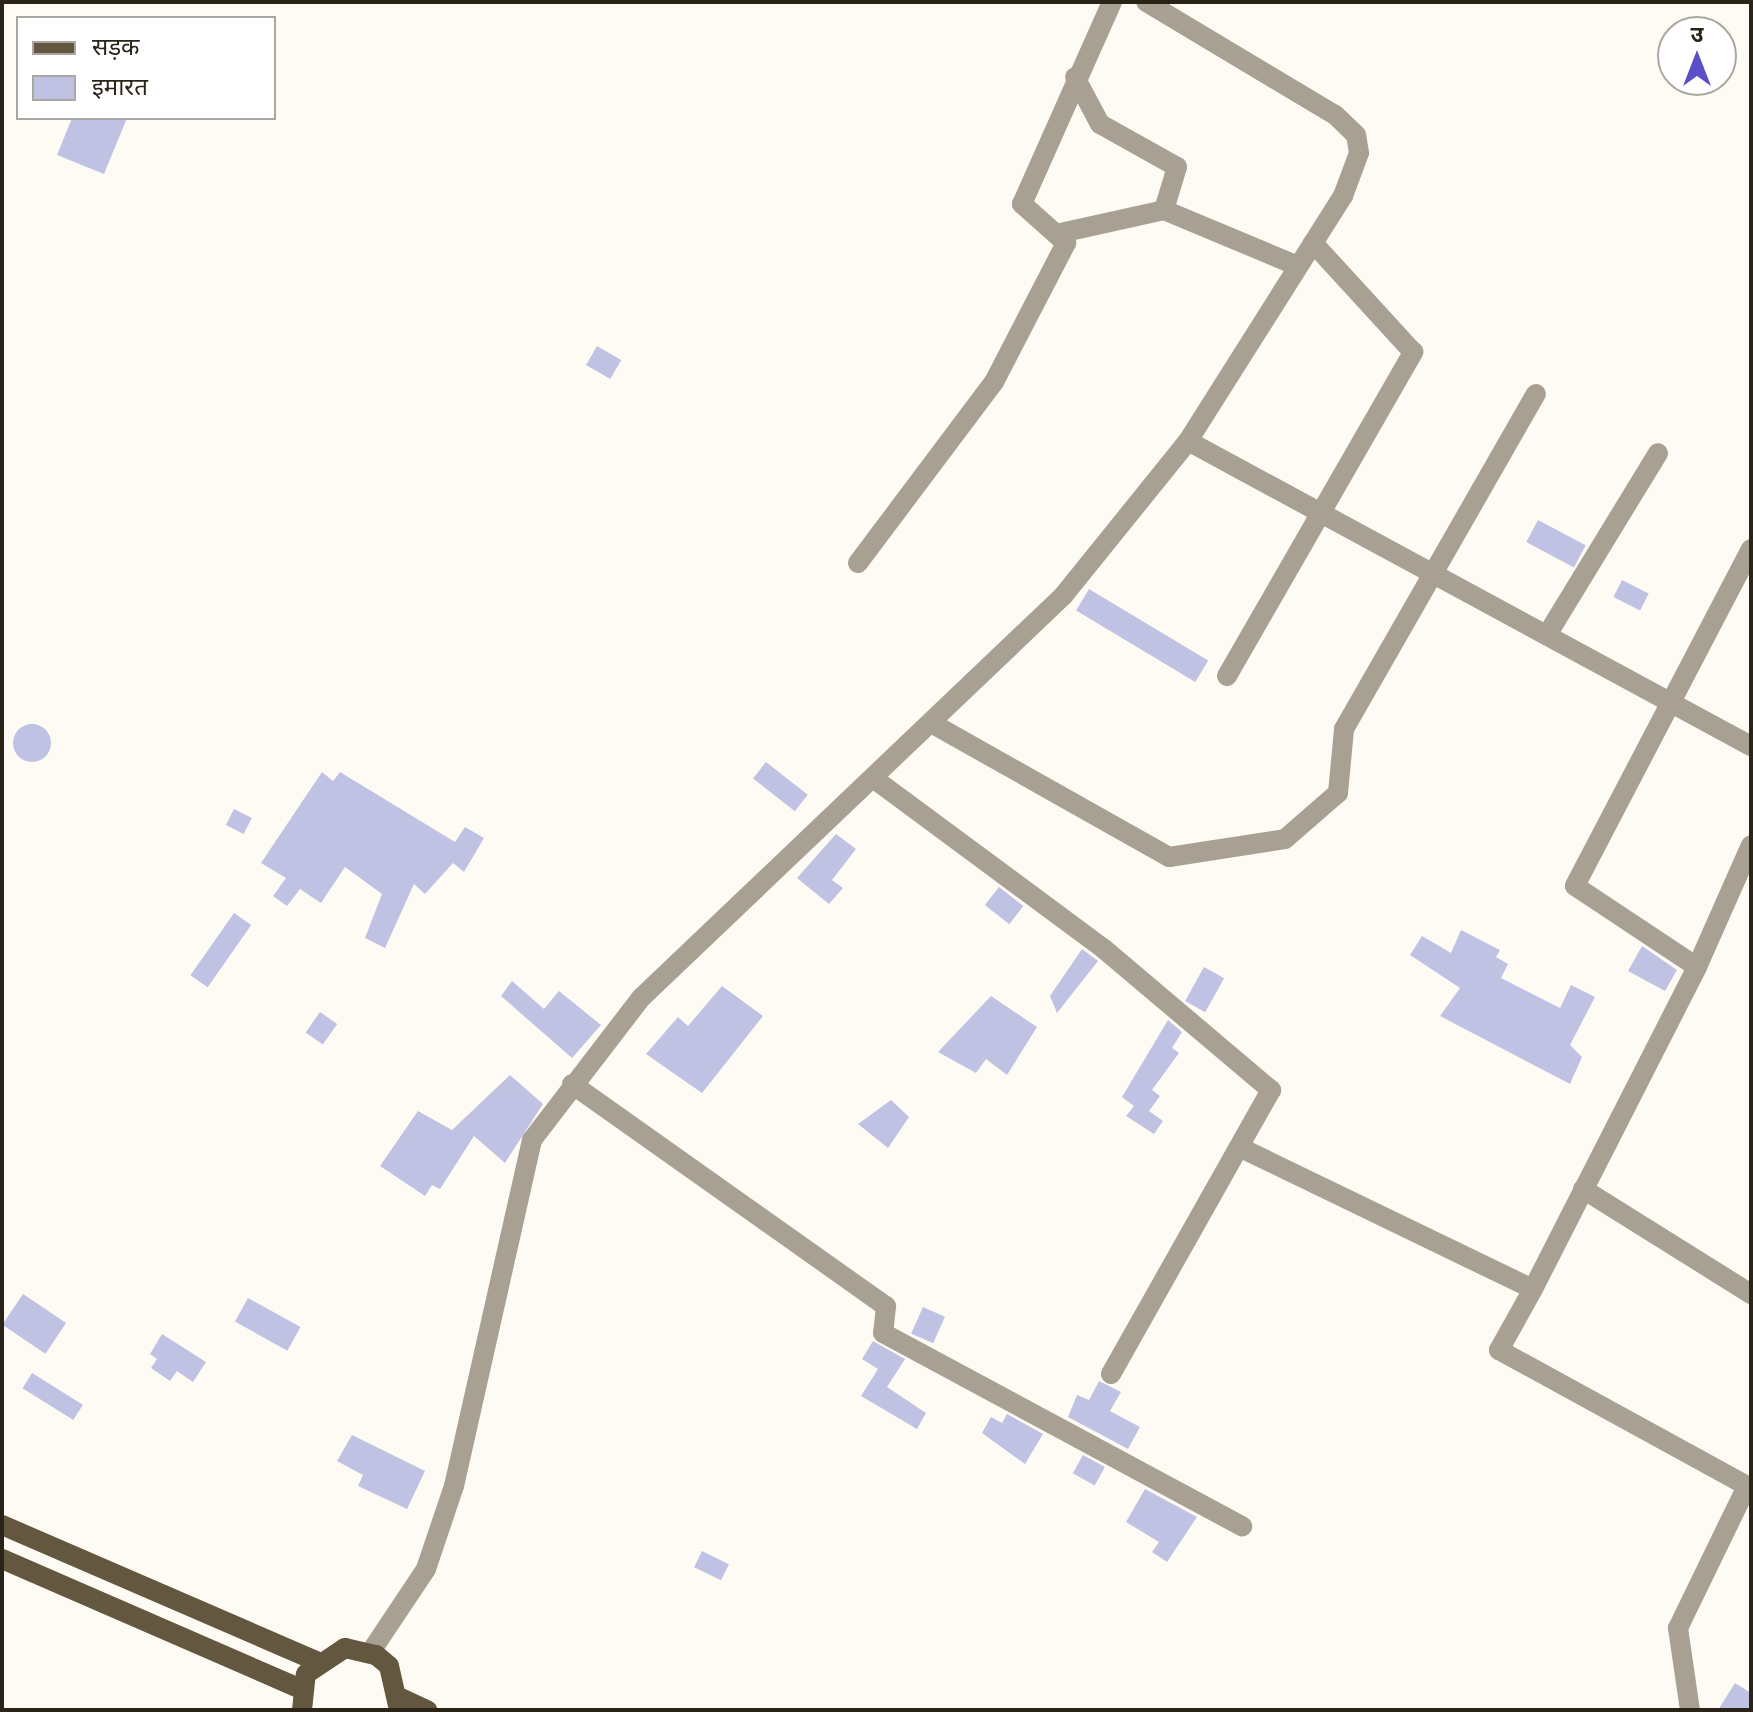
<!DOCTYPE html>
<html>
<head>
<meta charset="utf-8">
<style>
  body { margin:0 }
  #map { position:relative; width:1753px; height:1712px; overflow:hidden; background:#fefbf4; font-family:"PT Sans Narrow","Noto Sans Devanagari",sans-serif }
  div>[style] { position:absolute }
  .building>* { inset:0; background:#c0c2e4; transform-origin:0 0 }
  .round { border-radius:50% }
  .minor>* { height:20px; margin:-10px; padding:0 10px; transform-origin:10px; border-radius:10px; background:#a8a193 }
  .major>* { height:20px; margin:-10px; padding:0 10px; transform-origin:10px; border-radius:10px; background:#64573f }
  span { translate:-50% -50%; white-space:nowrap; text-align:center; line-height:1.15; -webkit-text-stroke:6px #fff; paint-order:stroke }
  .frame { position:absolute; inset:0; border:4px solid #2a2317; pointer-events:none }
  .legend { position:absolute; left:16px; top:16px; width:260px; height:104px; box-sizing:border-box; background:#fff; border:2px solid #aaa7a2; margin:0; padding:10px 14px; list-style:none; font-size:24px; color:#2a2317 }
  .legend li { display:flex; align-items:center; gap:16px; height:40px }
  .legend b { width:40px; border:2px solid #aaa7a2 }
  .north { position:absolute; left:1657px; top:16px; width:80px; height:80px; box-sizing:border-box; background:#fff; border:2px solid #aaa7a2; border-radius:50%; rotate:0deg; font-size:22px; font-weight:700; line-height:32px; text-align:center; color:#2a2317 }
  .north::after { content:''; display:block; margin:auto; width:28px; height:36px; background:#5a4fc7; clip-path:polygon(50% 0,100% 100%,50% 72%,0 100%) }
</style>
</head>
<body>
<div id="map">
  <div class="building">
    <div style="clip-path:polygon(72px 118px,127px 118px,104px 174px,57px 155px)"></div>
    <div style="left:597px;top:346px;width:28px;height:22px;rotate:30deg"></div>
    <div style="left:1538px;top:520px;width:54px;height:25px;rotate:28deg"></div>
    <div style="left:1622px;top:580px;width:30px;height:19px;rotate:27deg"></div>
    <div style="left:1089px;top:589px;width:139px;height:25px;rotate:31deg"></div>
    <div class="round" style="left:13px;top:724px;width:38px;height:38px"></div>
    <div style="left:766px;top:762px;width:53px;height:21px;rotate:38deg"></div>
    <div style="clip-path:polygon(322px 772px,333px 781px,340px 772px,455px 842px,465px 827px,484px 838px,464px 872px,453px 863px,425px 894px,414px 884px,385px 948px,365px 938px,382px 894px,345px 867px,321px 903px,300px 889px,287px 906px,273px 896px,286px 878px,261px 863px)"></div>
    <div style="left:234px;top:809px;width:20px;height:18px;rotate:27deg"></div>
    <div style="clip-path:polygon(836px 834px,856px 849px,832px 880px,843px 888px,829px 904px,797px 878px)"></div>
    <div style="left:999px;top:887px;width:31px;height:23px;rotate:38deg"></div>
    <div style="left:234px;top:913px;width:21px;height:76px;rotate:35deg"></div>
    <div style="clip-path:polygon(1461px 930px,1500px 950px,1496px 957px,1508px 964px,1501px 978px,1560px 1008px,1571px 985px,1595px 997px,1570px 1045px,1582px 1057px,1570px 1084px,1440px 1016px,1460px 988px,1410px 955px,1422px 936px,1451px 953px)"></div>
    <div style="clip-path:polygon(1642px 946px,1677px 970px,1665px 991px,1628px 971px)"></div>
    <div style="clip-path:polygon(1082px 949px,1098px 961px,1057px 1013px,1050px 996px)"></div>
    <div style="left:1204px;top:967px;width:23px;height:39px;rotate:29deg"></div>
    <div style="clip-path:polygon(512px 981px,544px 1009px,559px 991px,601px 1025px,572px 1058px,501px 996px)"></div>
    <div style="clip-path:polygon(722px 986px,763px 1016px,702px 1093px,646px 1054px,678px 1017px,688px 1026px)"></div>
    <div style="clip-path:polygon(991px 996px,1037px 1027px,1007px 1075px,986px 1059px,976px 1073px,938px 1052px)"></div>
    <div style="left:320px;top:1012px;width:21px;height:25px;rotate:35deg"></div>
    <div style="clip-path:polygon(1168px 1020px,1182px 1032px,1172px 1048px,1179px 1053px,1152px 1090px,1160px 1096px,1149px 1111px,1163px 1121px,1154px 1134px,1126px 1116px,1134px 1106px,1122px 1097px)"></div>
    <div style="clip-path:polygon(510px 1075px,543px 1104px,505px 1163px,474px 1136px,440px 1189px,432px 1185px,425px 1196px,380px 1166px,418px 1111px,452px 1130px)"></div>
    <div style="clip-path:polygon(891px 1100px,909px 1117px,888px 1148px,858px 1124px)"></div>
    <div style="left:23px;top:1294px;width:52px;height:37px;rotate:34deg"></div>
    <div style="left:248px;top:1298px;width:60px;height:27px;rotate:29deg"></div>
    <div style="left:923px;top:1307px;width:24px;height:29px;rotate:24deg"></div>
    <div style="clip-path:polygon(162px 1334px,206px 1362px,193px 1382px,177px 1371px,170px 1381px,151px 1368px,157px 1359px,150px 1354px)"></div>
    <div style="clip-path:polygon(873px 1341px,905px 1359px,887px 1387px,926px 1413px,917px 1429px,861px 1396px,878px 1369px,862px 1359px)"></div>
    <div style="left:32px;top:1373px;width:60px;height:18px;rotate:32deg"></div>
    <div style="clip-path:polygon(1099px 1381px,1121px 1392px,1110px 1411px,1140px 1427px,1128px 1449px,1068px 1417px,1077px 1395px,1089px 1400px)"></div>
    <div style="clip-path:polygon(1007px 1414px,1043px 1434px,1025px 1464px,982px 1433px,991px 1417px,1002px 1423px)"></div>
    <div style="clip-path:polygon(352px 1435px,425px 1471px,407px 1509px,358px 1486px,363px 1475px,337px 1461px)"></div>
    <div style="left:1083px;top:1455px;width:25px;height:21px;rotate:29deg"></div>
    <div style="clip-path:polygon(1145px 1489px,1197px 1517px,1167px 1562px,1152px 1552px,1159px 1542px,1126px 1522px)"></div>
    <div style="left:702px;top:1551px;width:30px;height:18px;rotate:26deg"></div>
    <div style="clip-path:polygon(1735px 1683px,1751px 1693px,1751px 1710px,1718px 1710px)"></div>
  </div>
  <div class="minor">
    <div style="left:1164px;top:210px;width:145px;rotate:22.7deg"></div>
    <div style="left:1056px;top:234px;width:111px;rotate:-12.5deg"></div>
    <div style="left:1164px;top:210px;width:45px;rotate:-73.2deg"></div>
    <div style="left:1177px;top:167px;width:88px;rotate:-150.8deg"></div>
    <div style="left:1100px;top:124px;width:53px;rotate:-118deg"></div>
    <div style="left:1188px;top:441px;width:640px;rotate:28.45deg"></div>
    <div style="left:1751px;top:549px;width:380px;rotate:117.6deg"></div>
    <div style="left:1575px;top:886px;width:146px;rotate:33.6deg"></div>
    <div style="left:1697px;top:967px;width:133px;rotate:-66.1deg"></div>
    <div style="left:858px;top:563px;width:226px;rotate:-53.1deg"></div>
    <div style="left:994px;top:382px;width:157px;rotate:-62.6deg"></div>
    <div style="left:1066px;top:243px;width:59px;rotate:-138.4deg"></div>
    <div style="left:1022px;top:204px;width:221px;rotate:-66deg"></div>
    <div style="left:1547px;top:635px;width:213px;rotate:-58.6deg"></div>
    <div style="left:1227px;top:676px;width:374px;rotate:-60.1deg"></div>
    <div style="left:1413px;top:352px;width:148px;rotate:-132.5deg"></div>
    <div style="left:933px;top:724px;width:271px;rotate:29.4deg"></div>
    <div style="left:1169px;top:857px;width:117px;rotate:-8.8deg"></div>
    <div style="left:1285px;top:839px;width:70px;rotate:-41deg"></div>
    <div style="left:1338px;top:793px;width:64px;rotate:-84.6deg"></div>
    <div style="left:1344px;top:729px;width:386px;rotate:-60.2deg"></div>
    <div style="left:873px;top:778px;width:287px;rotate:36.5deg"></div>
    <div style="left:1104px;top:949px;width:219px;rotate:40.2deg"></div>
    <div style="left:1271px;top:1090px;width:326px;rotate:119.4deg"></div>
    <div style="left:572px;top:1084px;width:385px;rotate:35.3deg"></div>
    <div style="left:886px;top:1306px;width:27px;rotate:96deg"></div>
    <div style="left:883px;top:1333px;width:408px;rotate:28.3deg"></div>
    <div style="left:1239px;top:1147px;width:326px;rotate:25.8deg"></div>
    <div style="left:1533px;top:1289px;width:361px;rotate:-63deg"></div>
    <div style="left:1583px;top:1189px;width:198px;rotate:32deg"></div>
    <div style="left:1533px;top:1289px;width:70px;rotate:119.1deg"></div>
    <div style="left:1499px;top:1350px;width:283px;rotate:28.7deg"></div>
    <div style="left:1747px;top:1486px;width:158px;rotate:115.9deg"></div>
    <div style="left:1678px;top:1628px;width:83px;rotate:81.7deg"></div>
    <div style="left:370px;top:1653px;width:101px;rotate:-56.3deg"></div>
    <div style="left:426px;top:1569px;width:88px;rotate:-71.4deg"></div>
    <div style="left:454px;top:1486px;width:355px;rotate:-77.3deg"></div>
    <div style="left:532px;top:1140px;width:179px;rotate:-52.5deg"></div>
    <div style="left:641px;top:998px;width:583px;rotate:-43.61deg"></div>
    <div style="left:1063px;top:596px;width:199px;rotate:-51.1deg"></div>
    <div style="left:1188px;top:441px;width:290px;rotate:-57.7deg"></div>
    <div style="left:1343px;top:196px;width:46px;rotate:-69.6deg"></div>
    <div style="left:1359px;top:153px;width:18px;rotate:-99deg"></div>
    <div style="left:1356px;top:135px;width:29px;rotate:-136deg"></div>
    <div style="left:1335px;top:115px;width:220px;rotate:-149.1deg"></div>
  </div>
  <div class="major">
    <div style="left:2px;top:1525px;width:342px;rotate:23.4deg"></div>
    <div style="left:2px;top:1559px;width:326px;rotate:23.5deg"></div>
    <div style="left:401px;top:1698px;width:29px;rotate:25deg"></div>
    <div style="left:302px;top:1710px;width:36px;rotate:-84deg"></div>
    <div style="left:306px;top:1674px;width:47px;rotate:-33.7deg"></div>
    <div style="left:345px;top:1648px;width:32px;rotate:13deg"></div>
    <div style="left:376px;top:1655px;width:17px;rotate:40deg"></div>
    <div style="left:389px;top:1666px;width:45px;rotate:77.2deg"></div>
  </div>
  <div class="frame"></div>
  <ul class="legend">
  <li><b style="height:10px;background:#64573f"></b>सड़क</li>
  <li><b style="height:22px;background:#c0c2e4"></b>इमारत</li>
  </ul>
  <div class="north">उ</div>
</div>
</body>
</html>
